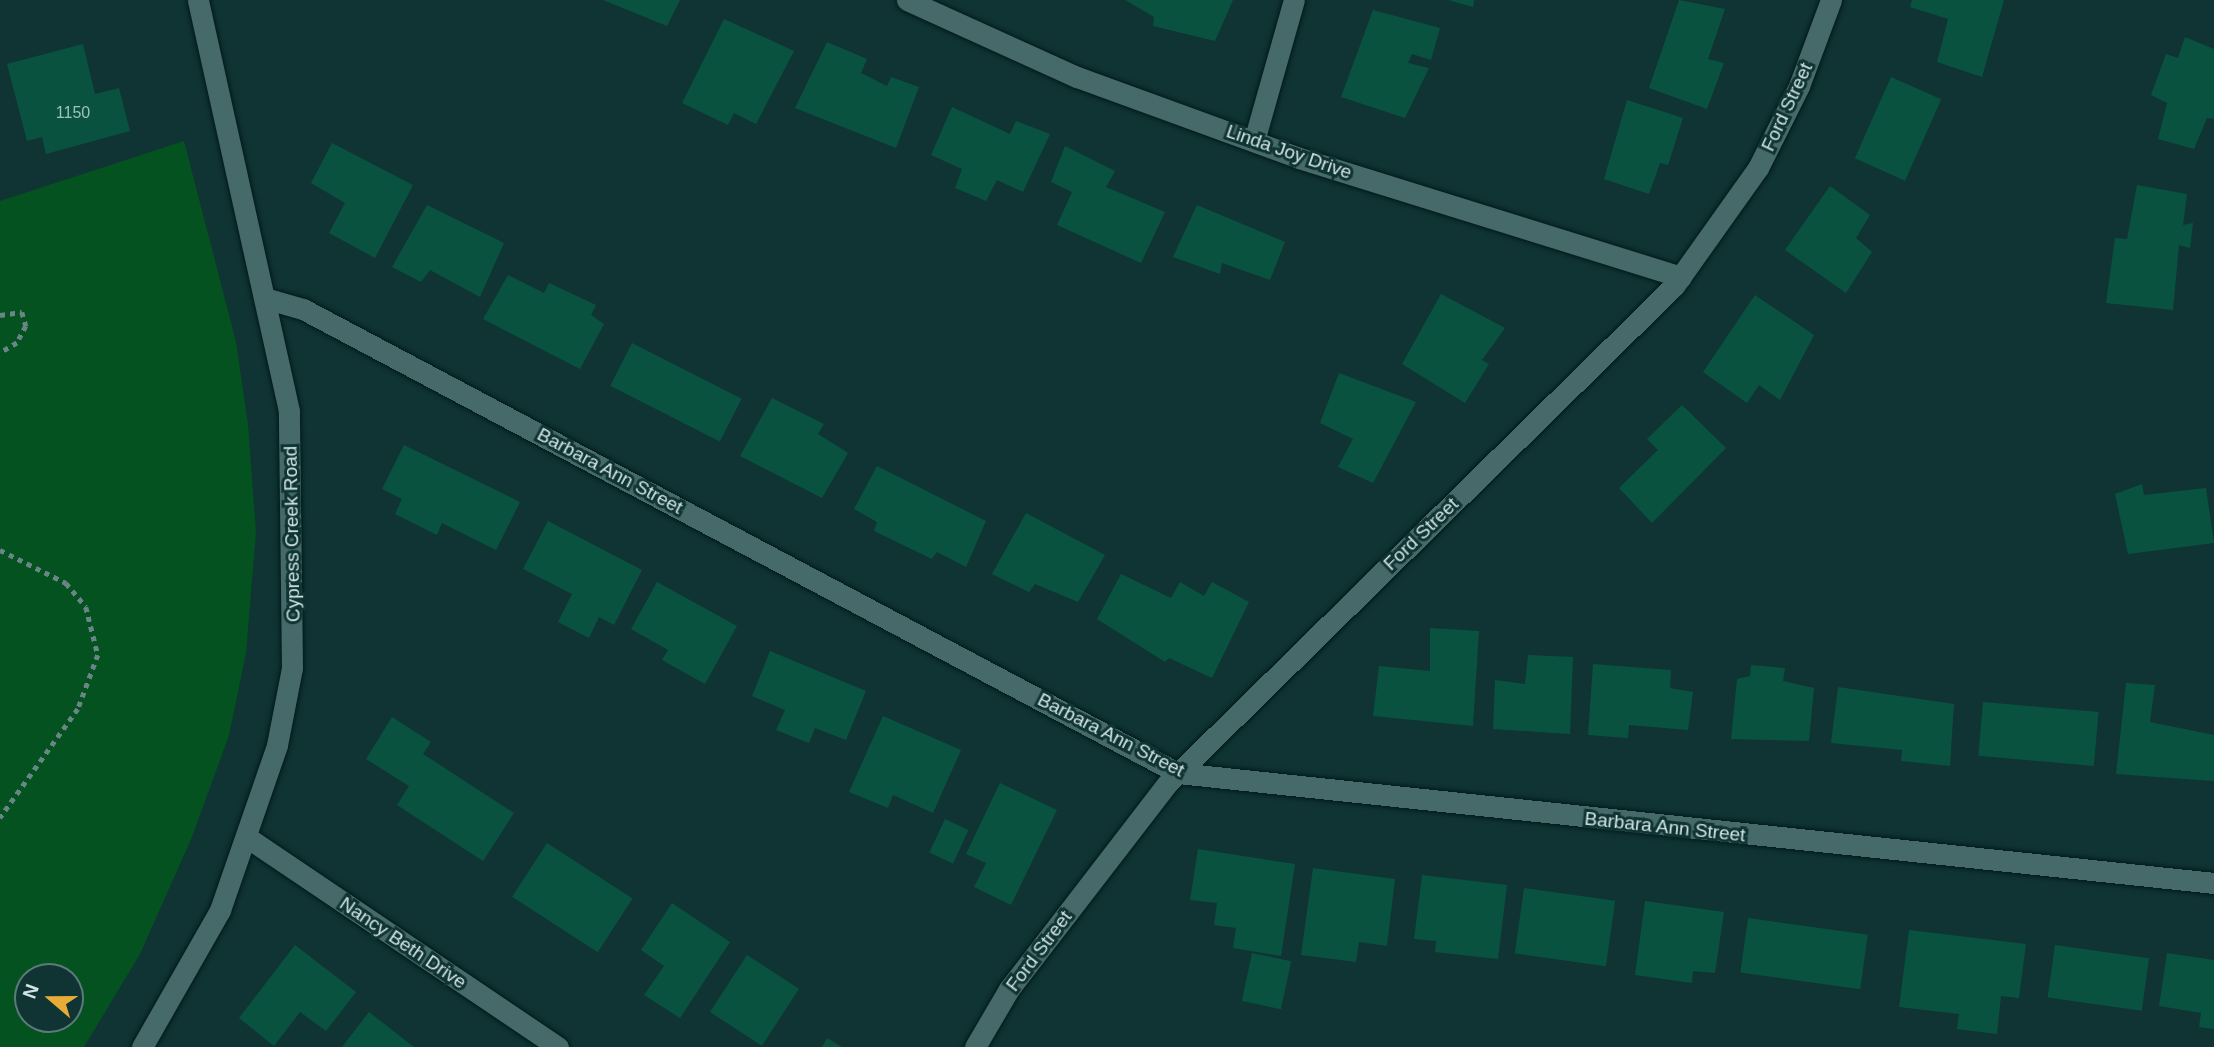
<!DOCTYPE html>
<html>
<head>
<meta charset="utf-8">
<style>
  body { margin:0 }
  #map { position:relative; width:2214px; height:1047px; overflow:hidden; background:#0f3433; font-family:Arial,sans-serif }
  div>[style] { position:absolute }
  .green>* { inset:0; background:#04521f }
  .building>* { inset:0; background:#0a5240; transform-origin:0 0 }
  .path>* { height:4.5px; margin-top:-2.25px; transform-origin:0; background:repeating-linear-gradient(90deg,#698585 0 5px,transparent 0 10px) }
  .roads { filter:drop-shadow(0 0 2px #001a1a) drop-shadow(0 0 2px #001a1a) }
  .street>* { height:21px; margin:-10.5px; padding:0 10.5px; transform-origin:10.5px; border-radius:10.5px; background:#466a69 }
  .secondary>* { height:21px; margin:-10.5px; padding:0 10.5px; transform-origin:10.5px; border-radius:10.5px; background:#466a69 }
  span { translate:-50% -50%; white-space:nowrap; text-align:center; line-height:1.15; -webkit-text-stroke:6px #0f3433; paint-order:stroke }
  .number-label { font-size:16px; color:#9fc0bb }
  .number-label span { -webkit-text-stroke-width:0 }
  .street-label { font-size:19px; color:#d1e4e4 }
  .north { position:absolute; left:14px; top:963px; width:70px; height:70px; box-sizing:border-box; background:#0f3433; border:2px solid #5d7a7a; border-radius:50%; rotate:290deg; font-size:19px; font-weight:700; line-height:28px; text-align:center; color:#d1e4e4 }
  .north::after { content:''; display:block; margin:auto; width:24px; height:32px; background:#e7ac37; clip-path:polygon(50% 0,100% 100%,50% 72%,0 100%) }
</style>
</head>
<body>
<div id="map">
  <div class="green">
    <div style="clip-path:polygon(evenodd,184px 141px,236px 342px,248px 424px,256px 532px,246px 653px,229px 735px,192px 837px,140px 954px,84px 1047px,0 1047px,0 201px,184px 141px,28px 977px,70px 977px,70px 1019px,28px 1019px,28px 977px)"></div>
  </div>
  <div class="building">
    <div style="clip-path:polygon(603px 0,680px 0,667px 26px)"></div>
    <div style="clip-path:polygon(1125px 0,1233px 0,1215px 41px,1153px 26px,1154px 17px)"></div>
    <div style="clip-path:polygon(1448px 0,1474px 0,1473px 7px)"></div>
    <div style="clip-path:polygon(1679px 0,1725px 9px,1708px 59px,1724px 63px,1707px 109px,1649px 88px)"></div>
    <div style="clip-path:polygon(1912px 0,2004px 0,1982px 77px,1937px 62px,1948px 19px,1910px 7px)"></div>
    <div style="clip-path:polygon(1373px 10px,1440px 28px,1431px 60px,1412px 54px,1408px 63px,1429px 68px,1405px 118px,1341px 97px)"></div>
    <div style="clip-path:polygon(724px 19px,794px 51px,756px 124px,734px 113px,728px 125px,682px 103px)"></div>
    <div style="clip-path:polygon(2185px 37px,2214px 49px,2214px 119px,2207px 118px,2194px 149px,2158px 139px,2167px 103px,2151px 95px,2166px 54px,2178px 58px)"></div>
    <div style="clip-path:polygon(827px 42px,867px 59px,861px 73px,887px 86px,891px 77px,919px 87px,896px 148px,795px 108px)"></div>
    <div style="clip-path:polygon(83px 44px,95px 94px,119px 88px,130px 131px,46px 154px,42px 137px,27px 141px,7px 64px)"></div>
    <div style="left:1891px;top:77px;width:55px;height:89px;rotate:24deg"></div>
    <div style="clip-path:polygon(1627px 100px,1683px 118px,1668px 165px,1660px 163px,1649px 194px,1604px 179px)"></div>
    <div style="clip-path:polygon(952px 107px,1010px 134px,1016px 121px,1050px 134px,1023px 192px,997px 180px,986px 201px,955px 188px,962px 169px,931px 155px)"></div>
    <div style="clip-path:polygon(332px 143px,413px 185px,375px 258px,329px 233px,345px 203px,311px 183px)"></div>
    <div style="clip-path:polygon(1065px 146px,1115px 171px,1106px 187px,1165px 212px,1141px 263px,1057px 225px,1072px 192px,1051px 182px)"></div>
    <div style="clip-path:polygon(2137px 185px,2187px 194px,2183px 225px,2193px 223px,2190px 248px,2179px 245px,2173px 310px,2106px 303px,2115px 238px,2127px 239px)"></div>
    <div style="clip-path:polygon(1830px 186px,1870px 215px,1856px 238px,1872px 252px,1846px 293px,1785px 250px)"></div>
    <div style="clip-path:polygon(427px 205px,504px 243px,480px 297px,430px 270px,421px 282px,392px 267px)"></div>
    <div style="clip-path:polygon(1197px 205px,1285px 242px,1270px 280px,1222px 263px,1220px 274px,1173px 257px)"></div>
    <div style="clip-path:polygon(508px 275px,544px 293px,549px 283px,596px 305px,591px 315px,604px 324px,580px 369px,483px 319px)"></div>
    <div style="clip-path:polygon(1441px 294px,1505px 328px,1482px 360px,1489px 364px,1465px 403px,1402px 364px)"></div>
    <div style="clip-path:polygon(1755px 295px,1814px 335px,1780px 400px,1759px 385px,1747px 403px,1703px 372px)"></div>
    <div style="left:632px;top:343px;width:123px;height:48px;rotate:27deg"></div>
    <div style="clip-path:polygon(1339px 373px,1416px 402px,1373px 483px,1338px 467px,1353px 439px,1320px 423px)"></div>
    <div style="clip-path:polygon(772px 398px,824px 424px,818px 434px,848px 453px,822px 498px,740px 456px)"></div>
    <div style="clip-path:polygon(1682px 405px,1726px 448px,1652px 523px,1619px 488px,1658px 450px,1647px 439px)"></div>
    <div style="clip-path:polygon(404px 445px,520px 502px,496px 550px,442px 523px,437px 535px,395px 514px,402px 499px,382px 489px)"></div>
    <div style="clip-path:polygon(877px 466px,986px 521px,966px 567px,937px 552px,932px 559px,874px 531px,877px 522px,854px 509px)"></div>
    <div style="clip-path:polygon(2142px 484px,2144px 495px,2206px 488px,2214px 543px,2128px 554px,2115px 494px)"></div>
    <div style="clip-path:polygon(1026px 513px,1105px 555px,1078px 602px,1035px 584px,1029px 592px,992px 574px)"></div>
    <div style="clip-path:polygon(548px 521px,642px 570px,614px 625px,599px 617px,589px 638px,558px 622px,572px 594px,523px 569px)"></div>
    <div style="clip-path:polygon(1121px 574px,1171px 598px,1180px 582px,1204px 596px,1212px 582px,1249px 602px,1212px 678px,1169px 658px,1165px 662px,1097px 619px)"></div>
    <div style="clip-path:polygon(657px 582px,737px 626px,705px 684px,662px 660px,668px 650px,631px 629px)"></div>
    <div style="clip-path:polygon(1430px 628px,1479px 631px,1473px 726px,1373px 716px,1379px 666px,1430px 671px)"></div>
    <div style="clip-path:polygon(770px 651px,866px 691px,846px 740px,815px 728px,809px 743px,776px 730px,785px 710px,752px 696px)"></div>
    <div style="clip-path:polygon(1528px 655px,1573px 657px,1570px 734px,1493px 729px,1495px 680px,1525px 684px)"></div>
    <div style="clip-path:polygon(1593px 664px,1671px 670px,1670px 688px,1693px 692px,1688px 730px,1629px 725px,1628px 738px,1588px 735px)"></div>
    <div style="clip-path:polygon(1751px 665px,1785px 668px,1783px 681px,1814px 688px,1809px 741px,1731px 739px,1737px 679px,1750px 676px)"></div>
    <div style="clip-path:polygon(2126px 683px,2155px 685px,2150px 722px,2214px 735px,2214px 781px,2116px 774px)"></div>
    <div style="clip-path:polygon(1838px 687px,1954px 704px,1950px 766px,1901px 761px,1902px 750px,1831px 743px)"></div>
    <div style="left:1983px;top:702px;width:116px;height:54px;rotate:5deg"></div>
    <div style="clip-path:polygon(883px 716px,961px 750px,933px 813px,893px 795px,888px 808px,849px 792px)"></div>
    <div style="clip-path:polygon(392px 717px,431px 742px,423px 754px,514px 813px,483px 861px,397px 805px,409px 786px,366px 759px)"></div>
    <div style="clip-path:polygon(1000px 783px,1057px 810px,1011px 905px,974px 887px,986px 863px,966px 854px)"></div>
    <div style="left:945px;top:819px;width:26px;height:37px;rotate:25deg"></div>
    <div style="left:547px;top:843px;width:102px;height:64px;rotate:33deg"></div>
    <div style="clip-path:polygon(1198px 849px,1295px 864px,1281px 956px,1233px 948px,1236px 928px,1214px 925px,1217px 903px,1190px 900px)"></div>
    <div style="clip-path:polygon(1313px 868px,1395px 879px,1387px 946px,1359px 942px,1356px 962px,1301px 955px)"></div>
    <div style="clip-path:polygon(1422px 875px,1507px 885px,1498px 959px,1435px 952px,1436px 941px,1414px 939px)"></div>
    <div style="left:1524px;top:888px;width:92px;height:66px;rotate:8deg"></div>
    <div style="clip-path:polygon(1645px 901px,1724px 912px,1715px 973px,1693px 971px,1692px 983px,1635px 975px)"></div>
    <div style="clip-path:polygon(672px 903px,730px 942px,680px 1018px,644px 995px,664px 966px,641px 950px)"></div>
    <div style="left:1748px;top:918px;width:121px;height:55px;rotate:8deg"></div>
    <div style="clip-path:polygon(1909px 930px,2026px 944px,2019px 998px,2001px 996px,1997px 1034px,1957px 1029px,1959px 1014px,1899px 1007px)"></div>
    <div style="clip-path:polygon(295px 945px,356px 992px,326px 1031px,300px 1012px,274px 1046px,239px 1018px)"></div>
    <div style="left:2055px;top:945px;width:95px;height:53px;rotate:8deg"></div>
    <div style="left:1252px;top:953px;width:40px;height:49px;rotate:12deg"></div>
    <div style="clip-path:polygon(2167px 953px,2214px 960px,2214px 1029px,2199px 1027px,2201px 1013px,2159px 1006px)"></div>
    <div style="left:747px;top:955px;width:62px;height:68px;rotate:33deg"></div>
    <div style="clip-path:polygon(369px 1012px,414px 1047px,342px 1047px)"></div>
    <div style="clip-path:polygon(827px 1038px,842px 1047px,822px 1047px)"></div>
  </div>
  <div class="path">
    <div style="left:0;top:315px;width:22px;rotate:-8deg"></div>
    <div style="left:22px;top:312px;width:15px;rotate:74deg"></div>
    <div style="left:26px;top:326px;width:19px;rotate:118deg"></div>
    <div style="left:17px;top:343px;width:20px;rotate:150deg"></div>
    <div style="left:0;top:550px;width:74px;rotate:26.6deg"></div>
    <div style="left:66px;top:583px;width:31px;rotate:50deg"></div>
    <div style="left:86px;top:607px;width:49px;rotate:76deg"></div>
    <div style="left:98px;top:655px;width:58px;rotate:110.3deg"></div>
    <div style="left:78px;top:709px;width:134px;rotate:125.6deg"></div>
  </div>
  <div class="roads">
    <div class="street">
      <div style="left:907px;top:0;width:187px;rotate:24.4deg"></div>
      <div style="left:1077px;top:77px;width:236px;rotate:20deg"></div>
      <div style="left:1299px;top:158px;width:400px;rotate:17.3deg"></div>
      <div style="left:1254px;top:141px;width:147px;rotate:-74.2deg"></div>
      <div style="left:268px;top:299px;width:36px;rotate:16deg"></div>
      <div style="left:303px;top:309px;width:990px;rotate:27.94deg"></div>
      <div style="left:1178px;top:773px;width:1042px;rotate:6.06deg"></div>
      <div style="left:248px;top:838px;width:374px;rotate:34deg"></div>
      <div style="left:975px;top:1047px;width:67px;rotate:-59.6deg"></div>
      <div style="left:1009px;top:989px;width:259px;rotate:-52.4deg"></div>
      <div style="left:1167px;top:784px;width:711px;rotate:-44.49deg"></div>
      <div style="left:1674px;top:286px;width:145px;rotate:-54.6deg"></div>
      <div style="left:1758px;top:168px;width:92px;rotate:-63.4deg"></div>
      <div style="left:1799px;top:86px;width:92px;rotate:-69.6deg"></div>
    </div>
    <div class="secondary">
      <div style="left:142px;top:1047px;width:158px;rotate:-60.3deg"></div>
      <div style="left:220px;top:910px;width:175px;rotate:-70.9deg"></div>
      <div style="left:277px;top:745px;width:78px;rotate:-79deg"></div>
      <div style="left:292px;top:668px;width:257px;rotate:-90.7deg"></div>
      <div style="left:289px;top:411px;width:421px;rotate:-102.5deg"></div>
    </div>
  </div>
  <div class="number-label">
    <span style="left:73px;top:113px">1150</span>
  </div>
  <div class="street-label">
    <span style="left:1787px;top:107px;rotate:-65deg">Ford Street</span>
    <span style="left:1289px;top:152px;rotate:19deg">Linda Joy Drive</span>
    <span style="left:610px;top:471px;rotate:28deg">Barbara Ann Street</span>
    <span style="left:292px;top:534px;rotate:-91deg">Cypress Creek Road</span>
    <span style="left:1421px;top:534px;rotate:-44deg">Ford Street</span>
    <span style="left:1111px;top:735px;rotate:27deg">Barbara Ann Street</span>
    <span style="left:1665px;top:827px;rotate:6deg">Barbara Ann Street</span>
    <span style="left:403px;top:943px;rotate:34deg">Nancy Beth Drive</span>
    <span style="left:1039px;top:951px;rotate:-53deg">Ford Street</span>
  </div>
  <div class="north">N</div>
</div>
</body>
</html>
